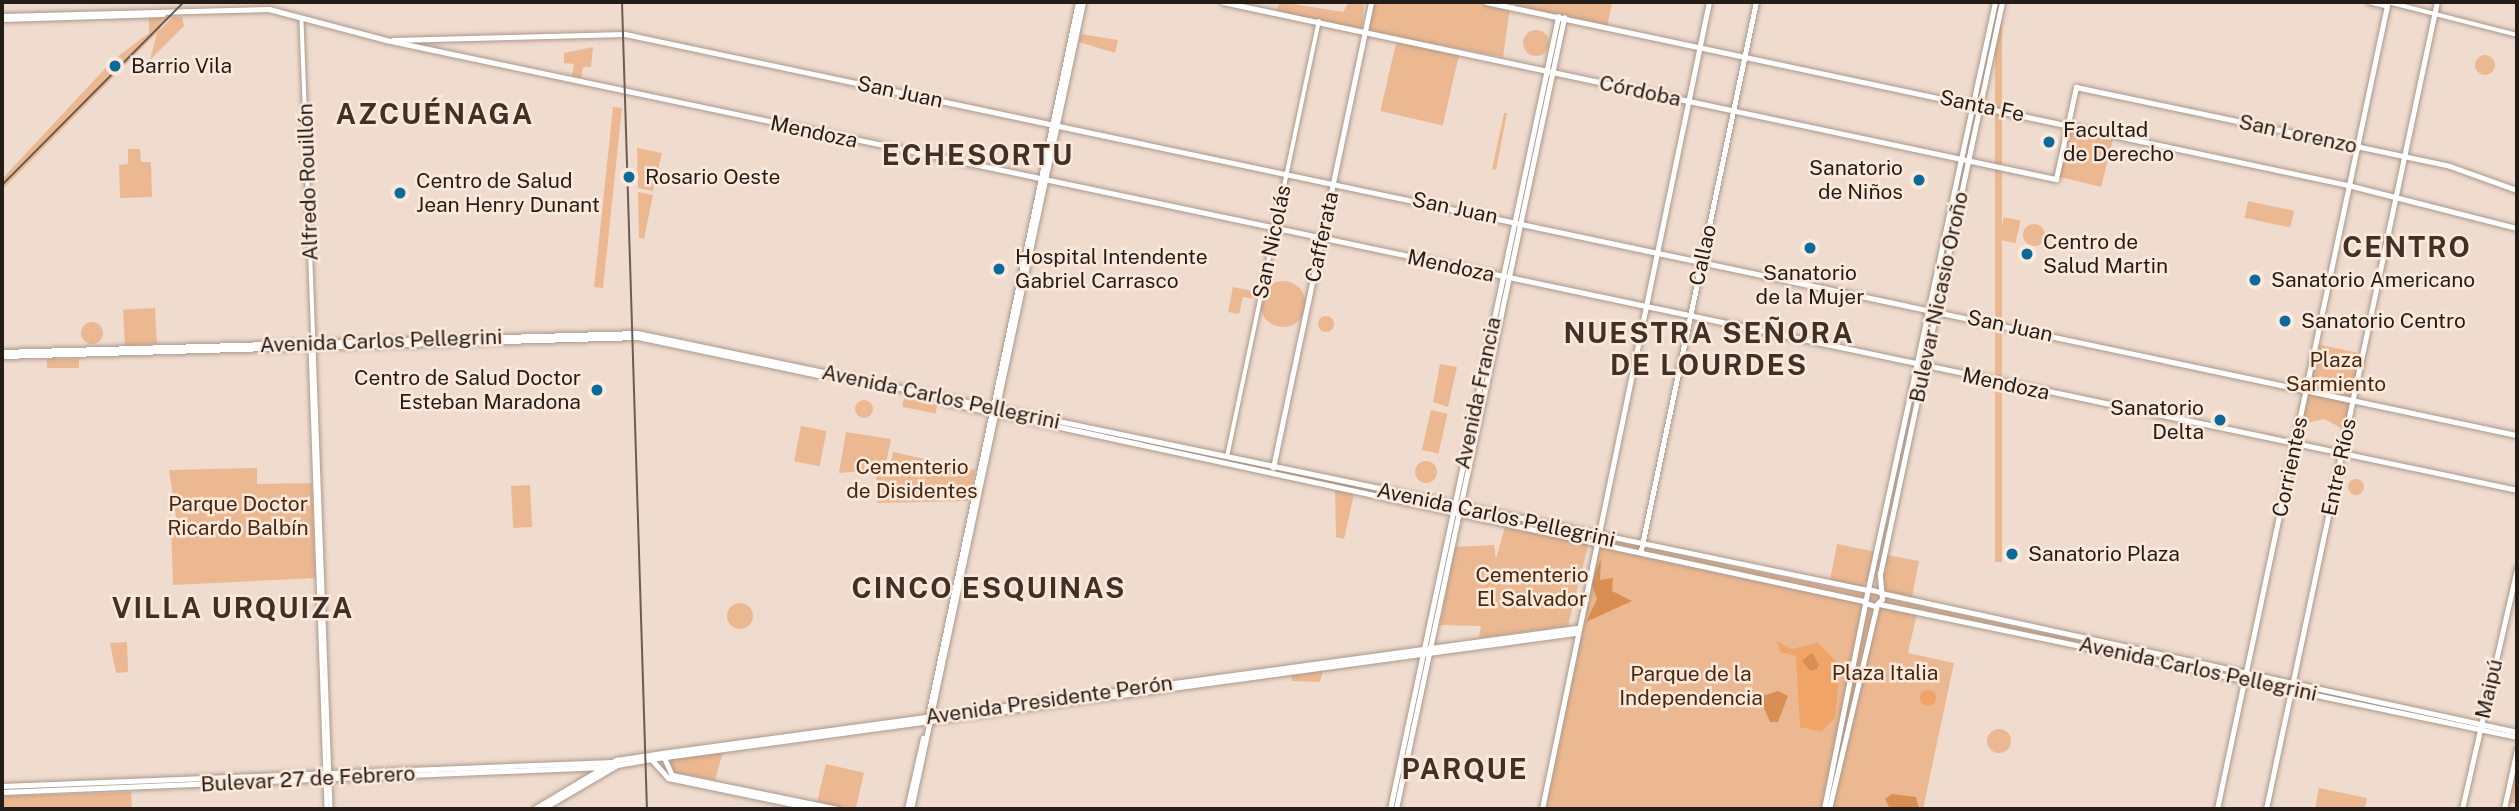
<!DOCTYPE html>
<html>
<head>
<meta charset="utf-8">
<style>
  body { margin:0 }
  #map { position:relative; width:2519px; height:811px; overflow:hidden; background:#efdccf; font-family:"Public Sans",sans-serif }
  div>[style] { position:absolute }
  .green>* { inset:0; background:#ecb891; transform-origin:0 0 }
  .round { border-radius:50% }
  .forest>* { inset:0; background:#d98f52 }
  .water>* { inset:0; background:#f0a468 }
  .roads { filter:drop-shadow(0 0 2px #aa988b) drop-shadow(0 0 2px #aa988b) }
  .tertiary>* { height:3.5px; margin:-1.75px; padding:0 1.75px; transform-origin:1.75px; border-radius:1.75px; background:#fff }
  .secondary>* { height:4.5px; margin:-2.25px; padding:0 2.25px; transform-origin:2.25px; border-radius:2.25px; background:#fff }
  .primary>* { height:5px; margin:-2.5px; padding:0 2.5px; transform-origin:2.5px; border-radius:2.5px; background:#fff }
  .rail>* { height:2px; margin:-1px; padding:0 1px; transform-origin:1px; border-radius:1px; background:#685d55 }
  .dots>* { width:19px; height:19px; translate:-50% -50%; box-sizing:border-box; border:4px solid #fce9dc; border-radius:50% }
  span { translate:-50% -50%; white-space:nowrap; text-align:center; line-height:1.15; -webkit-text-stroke:5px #fce9dc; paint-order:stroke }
  .poi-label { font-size:21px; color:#231c17 }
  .left { translate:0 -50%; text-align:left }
  .right { translate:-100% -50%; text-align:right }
  .street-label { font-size:21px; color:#231c17 }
  .park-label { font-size:21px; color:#47290f }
  .district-label { font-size:28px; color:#3f3126; font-weight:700; letter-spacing:2px }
  .frame { position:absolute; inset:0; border:4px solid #231c17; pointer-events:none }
</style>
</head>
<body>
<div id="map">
  <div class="green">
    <div style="clip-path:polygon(1280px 2px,1343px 12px,1349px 2px,1364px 2px,1362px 30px,1276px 11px)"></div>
    <div style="clip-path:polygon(1373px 2px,1480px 2px,1510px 8px,1503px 57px,1368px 31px)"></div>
    <div style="clip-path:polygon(1516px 2px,1612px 2px,1607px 28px,1515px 8px)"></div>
    <div style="left:1995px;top:2px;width:7px;height:560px"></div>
    <div style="clip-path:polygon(167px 16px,159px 31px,172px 17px,182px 17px,184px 26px,150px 60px,157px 33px,2px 190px,2px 179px,113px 60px,149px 33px,149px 17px)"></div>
    <div class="round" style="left:1523px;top:30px;width:26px;height:26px"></div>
    <div style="clip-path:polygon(1081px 34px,1118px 40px,1115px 53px,1079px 42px)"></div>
    <div style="left:1397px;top:39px;width:64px;height:74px;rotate:13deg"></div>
    <div style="clip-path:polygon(593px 47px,591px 67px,583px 67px,581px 78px,572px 76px,574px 64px,564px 63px,564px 53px)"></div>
    <div class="round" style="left:2475px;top:55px;width:20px;height:20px"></div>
    <div style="clip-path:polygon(1547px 71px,1553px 73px,1461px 508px,1849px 591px,1873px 588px,1894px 600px,2517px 737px,1918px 609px,1908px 653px,1954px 663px,1923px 809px,1542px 809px,1595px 540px,1460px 512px,1396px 809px,1390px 809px,1453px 511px,638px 337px,1454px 506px)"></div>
    <div style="left:613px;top:107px;width:9px;height:181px;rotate:6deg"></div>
    <div style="clip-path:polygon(1504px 113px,1507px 113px,1496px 170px,1492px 169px)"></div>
    <div style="left:2071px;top:126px;width:44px;height:52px;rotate:14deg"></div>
    <div style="clip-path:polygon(637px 148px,662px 153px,653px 191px,638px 188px)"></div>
    <div style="clip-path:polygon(128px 149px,140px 149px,141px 162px,151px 162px,152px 197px,120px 198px,119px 165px,128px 164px)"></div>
    <div style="clip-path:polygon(638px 192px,653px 195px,644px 239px,639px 238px)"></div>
    <div style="left:2248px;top:201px;width:47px;height:17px;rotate:12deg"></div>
    <div style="left:2004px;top:217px;width:17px;height:23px;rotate:13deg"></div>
    <div class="round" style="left:2023px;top:224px;width:22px;height:22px"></div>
    <div class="round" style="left:1260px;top:281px;width:46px;height:46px"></div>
    <div style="clip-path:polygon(1233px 287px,1257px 292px,1256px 299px,1243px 297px,1239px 314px,1228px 312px)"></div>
    <div style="left:155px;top:308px;width:36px;height:32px;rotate:87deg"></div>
    <div class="round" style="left:1318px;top:316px;width:16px;height:16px"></div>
    <div class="round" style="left:81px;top:322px;width:22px;height:22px"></div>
    <div style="clip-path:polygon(2316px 344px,2364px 354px,2347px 431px,2324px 419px,2299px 425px)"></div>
    <div style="left:79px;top:359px;width:9px;height:32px;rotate:90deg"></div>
    <div style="clip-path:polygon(1440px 364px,1457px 367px,1448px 407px,1433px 402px)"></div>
    <div style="left:904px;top:398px;width:34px;height:9px;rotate:12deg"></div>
    <div class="round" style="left:855px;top:400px;width:18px;height:18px"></div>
    <div style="left:1431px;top:410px;width:17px;height:41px;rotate:13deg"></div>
    <div style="left:801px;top:426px;width:26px;height:36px;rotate:11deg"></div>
    <div style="clip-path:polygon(846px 432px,891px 439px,885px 469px,839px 473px)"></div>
    <div style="clip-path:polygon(893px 452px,975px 470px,968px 501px,877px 503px,876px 472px,889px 472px)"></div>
    <div class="round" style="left:1415px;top:461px;width:22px;height:22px"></div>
    <div style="clip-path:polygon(257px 468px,257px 484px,312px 483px,315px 578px,173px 585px,171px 526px,201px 524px,177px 524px,169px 470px)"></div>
    <div class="round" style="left:2348px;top:479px;width:16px;height:16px"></div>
    <div style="left:530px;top:485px;width:42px;height:19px;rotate:87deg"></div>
    <div style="clip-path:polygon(1335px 490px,1354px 494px,1344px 539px,1336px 537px)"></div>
    <div style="clip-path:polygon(1505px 526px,1589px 542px,1568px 626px,1479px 638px,1481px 626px,1440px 625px,1454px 547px,1494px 545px,1496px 559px)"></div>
    <div style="clip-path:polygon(1837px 544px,1876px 552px,1869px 579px,1861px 587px,1830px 580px)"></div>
    <div style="clip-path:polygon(1887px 555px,1919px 561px,1911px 602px,1881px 589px)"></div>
    <div class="round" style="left:727px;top:603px;width:26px;height:26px"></div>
    <div style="clip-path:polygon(127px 642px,128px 672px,116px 673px,110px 643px)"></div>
    <div style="clip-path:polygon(1323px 671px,1320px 682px,1292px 681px,1291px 675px)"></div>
    <div class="round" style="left:1987px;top:729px;width:24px;height:24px"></div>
    <div style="clip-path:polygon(2517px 749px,2517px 804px,2505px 802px)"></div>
    <div style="clip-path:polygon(723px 752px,715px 780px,672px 772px,666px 760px)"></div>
    <div style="left:826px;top:764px;width:39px;height:39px;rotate:13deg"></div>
    <div style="clip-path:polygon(2319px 788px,2367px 798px,2365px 809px,2315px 809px)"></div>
    <div style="clip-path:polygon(131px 792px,132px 809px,2px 809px,2px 796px)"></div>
  </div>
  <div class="forest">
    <div style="clip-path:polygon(1601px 559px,1600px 580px,1613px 578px,1612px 591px,1632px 601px,1586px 622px,1597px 599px,1591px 583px)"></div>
    <div class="round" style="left:1802px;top:653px;width:18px;height:18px"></div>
    <div style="clip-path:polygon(1778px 691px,1788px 696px,1778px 722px,1770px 722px,1759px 697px)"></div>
    <div style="clip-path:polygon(1892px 794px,1916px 797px,1919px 809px,1890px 809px,1885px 799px)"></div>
  </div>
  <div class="water">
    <div style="clip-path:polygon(evenodd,1777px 641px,1791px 649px,1818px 643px,1840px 665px,1835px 718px,1821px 732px,1800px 727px,1796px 656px,1780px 652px,1777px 641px,1812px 652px,1820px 667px,1811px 672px,1802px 661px,1812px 652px)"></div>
    <div class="round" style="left:1920px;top:690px;width:16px;height:16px"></div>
  </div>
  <div class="roads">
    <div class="tertiary">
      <div style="left:2388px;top:2px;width:133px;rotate:14.3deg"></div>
      <div style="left:302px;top:21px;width:789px;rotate:87.89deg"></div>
      <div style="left:311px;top:348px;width:461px;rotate:88deg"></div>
      <div style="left:1227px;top:457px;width:445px;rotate:-78.1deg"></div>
    </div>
    <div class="secondary">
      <div style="left:1223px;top:2px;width:852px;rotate:12deg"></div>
      <div style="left:2056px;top:179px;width:94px;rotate:-77.7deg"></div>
      <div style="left:2076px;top:87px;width:382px;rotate:11.9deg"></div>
      <div style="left:2450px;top:166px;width:71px;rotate:19.7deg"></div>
      <div style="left:1486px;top:2px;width:881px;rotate:11.99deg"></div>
      <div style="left:2348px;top:185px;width:174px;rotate:14.3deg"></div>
      <div style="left:2px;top:16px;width:267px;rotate:-1.5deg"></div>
      <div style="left:269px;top:9px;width:121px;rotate:14.8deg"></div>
      <div style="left:386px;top:40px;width:2178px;rotate:11.92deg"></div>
      <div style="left:2px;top:19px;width:161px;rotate:-1.8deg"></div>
      <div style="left:393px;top:40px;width:232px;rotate:-1.5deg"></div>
      <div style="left:625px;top:34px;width:1934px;rotate:11.97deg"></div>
      <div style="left:1273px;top:468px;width:476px;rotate:-78.1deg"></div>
      <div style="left:1641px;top:550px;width:560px;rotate:-78.15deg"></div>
      <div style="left:662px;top:753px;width:923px;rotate:-7.78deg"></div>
      <div style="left:651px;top:759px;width:934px;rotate:-7.76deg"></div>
      <div style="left:2px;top:786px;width:611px;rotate:-2.25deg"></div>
      <div style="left:2px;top:792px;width:602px;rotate:-2.38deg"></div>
      <div style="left:1390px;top:809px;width:810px;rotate:-78.02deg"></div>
      <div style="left:1396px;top:809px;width:809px;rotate:-78.01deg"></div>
      <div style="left:1542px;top:809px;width:824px;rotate:-78.31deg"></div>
      <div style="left:2217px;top:809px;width:821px;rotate:-78.05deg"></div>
      <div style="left:2387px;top:6px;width:18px;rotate:-167deg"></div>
      <div style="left:2266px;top:809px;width:825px;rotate:-78.04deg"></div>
      <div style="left:2462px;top:809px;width:247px;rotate:-77.1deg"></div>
      <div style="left:2504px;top:809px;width:61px;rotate:-77.8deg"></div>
    </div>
    <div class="primary">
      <div style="left:2px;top:352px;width:635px;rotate:-1.71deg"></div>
      <div style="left:637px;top:333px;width:1257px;rotate:11.8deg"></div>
      <div style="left:2px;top:356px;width:636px;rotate:-1.71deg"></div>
      <div style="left:638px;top:337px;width:184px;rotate:11.9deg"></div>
      <div style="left:944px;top:402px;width:941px;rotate:12.21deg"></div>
      <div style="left:1868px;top:589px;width:601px;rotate:-77.79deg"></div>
      <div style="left:1880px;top:592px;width:12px;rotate:-166deg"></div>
      <div style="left:1868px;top:589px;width:14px;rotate:102deg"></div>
      <div style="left:1865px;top:603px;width:10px;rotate:17deg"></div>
      <div style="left:1875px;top:606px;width:10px;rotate:-45deg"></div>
      <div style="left:1882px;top:599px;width:25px;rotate:-95deg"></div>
      <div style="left:1880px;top:574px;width:585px;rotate:-77.96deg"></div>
      <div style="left:1881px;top:593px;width:651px;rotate:12.33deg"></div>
      <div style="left:1879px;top:604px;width:652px;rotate:11.78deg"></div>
      <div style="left:929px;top:711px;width:724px;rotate:-78.13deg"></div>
      <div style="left:534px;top:809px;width:96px;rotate:-30.9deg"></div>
      <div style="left:616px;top:760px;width:47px;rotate:-8.7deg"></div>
      <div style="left:662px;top:753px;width:24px;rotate:66deg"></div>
      <div style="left:672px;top:775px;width:169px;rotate:11.6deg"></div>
      <div style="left:542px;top:809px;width:87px;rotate:-30.4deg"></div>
      <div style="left:617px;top:765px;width:35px;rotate:-10deg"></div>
      <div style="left:651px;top:759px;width:25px;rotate:48deg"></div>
      <div style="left:668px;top:778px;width:151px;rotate:11.8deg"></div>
      <div style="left:907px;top:809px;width:73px;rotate:-77.3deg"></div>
      <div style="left:911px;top:809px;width:825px;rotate:-77.97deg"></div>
      <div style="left:1824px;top:809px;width:210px;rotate:-78.7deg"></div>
      <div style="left:1829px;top:809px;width:210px;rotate:-76.8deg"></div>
    </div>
  </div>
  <div class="rail">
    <div style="left:622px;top:2px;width:807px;rotate:88.23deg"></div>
    <div style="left:2px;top:185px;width:258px;rotate:-45.2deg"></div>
  </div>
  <div class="dots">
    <div style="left:115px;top:66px;background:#0b6a99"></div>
    <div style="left:2049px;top:142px;background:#0b6a99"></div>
    <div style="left:629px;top:177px;background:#0b6a99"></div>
    <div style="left:1919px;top:180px;background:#0b6a99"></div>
    <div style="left:400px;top:193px;background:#0b6a99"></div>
    <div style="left:1810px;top:248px;background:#0b6a99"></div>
    <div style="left:2027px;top:254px;background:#0b6a99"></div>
    <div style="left:999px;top:269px;background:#0b6a99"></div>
    <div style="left:2255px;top:280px;background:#0b6a99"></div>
    <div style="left:2285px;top:321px;background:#0b6a99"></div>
    <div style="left:597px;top:390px;background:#0b6a99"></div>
    <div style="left:2220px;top:420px;background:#0b6a99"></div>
    <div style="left:2012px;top:554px;background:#0b6a99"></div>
  </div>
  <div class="poi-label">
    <span class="left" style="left:131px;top:66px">Barrio Vila</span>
    <span class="left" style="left:2063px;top:142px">Facultad<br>de Derecho</span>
    <span class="right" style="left:1903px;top:180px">Sanatorio<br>de Niños</span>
    <span class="left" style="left:645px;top:177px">Rosario Oeste</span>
    <span class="left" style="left:416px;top:193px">Centro de Salud<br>Jean Henry Dunant</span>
    <span class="left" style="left:2043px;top:254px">Centro de<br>Salud Martin</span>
    <span class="left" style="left:1015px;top:269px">Hospital Intendente<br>Gabriel Carrasco</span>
    <span style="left:1810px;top:285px">Sanatorio<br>de la Mujer</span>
    <span class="left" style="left:2271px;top:280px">Sanatorio Americano</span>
    <span class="left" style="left:2301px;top:321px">Sanatorio Centro</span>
    <span class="right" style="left:581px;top:390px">Centro de Salud Doctor<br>Esteban Maradona</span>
    <span class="right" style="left:2204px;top:420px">Sanatorio<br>Delta</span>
    <span class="left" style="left:2028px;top:554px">Sanatorio Plaza</span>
  </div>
  <div class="street-label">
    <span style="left:1640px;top:91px;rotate:12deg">Córdoba</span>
    <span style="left:900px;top:92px;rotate:12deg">San Juan</span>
    <span style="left:1982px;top:106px;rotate:12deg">Santa Fe</span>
    <span style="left:814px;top:132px;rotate:12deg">Mendoza</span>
    <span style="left:2298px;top:134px;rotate:12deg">San Lorenzo</span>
    <span style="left:308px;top:182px;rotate:-92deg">Alfredo Rouillón</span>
    <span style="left:1455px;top:208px;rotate:12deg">San Juan</span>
    <span style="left:1322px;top:237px;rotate:-78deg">Cafferata</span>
    <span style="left:1272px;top:242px;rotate:-78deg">San Nicolás</span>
    <span style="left:1703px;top:255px;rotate:-78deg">Callao</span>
    <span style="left:1451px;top:266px;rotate:12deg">Mendoza</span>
    <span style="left:1939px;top:297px;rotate:-78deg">Bulevar Nicasio Oroño</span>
    <span style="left:2010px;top:326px;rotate:12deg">San Juan</span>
    <span style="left:381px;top:341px;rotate:-2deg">Avenida Carlos Pellegrini</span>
    <span style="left:2006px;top:384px;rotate:12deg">Mendoza</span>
    <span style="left:1478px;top:393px;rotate:-78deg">Avenida Francia</span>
    <span style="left:941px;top:397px;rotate:12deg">Avenida Carlos Pellegrini</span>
    <span style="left:2290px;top:467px;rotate:-78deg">Corrientes</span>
    <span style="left:2339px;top:467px;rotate:-78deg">Entre Ríos</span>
    <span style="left:1496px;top:515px;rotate:12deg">Avenida Carlos Pellegrini</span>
    <span style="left:2198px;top:669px;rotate:12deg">Avenida Carlos Pellegrini</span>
    <span style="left:2489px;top:689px;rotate:-77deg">Maipú</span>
    <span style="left:1049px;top:700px;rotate:-8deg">Avenida Presidente Perón</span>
    <span style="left:308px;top:779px;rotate:-3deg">Bulevar 27 de Febrero</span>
  </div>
  <div class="park-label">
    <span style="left:2336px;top:372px">Plaza<br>Sarmiento</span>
    <span style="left:912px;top:479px">Cementerio<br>de Disidentes</span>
    <span style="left:238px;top:516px">Parque Doctor<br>Ricardo Balbín</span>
    <span style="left:1532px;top:587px">Cementerio<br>El Salvador</span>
    <span style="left:1885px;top:673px">Plaza Italia</span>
    <span style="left:1691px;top:686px">Parque de la<br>Independencia</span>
  </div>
  <div class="district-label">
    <span style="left:435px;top:114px">AZCUÉNAGA</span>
    <span style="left:978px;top:155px">ECHESORTU</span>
    <span style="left:2407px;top:247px">CENTRO</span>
    <span style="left:1709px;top:349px">NUESTRA SEÑORA<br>DE LOURDES</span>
    <span style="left:989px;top:588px">CINCO ESQUINAS</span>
    <span style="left:233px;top:608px">VILLA URQUIZA</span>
    <span style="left:1465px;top:769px">PARQUE</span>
  </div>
  <div class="frame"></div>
</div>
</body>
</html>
